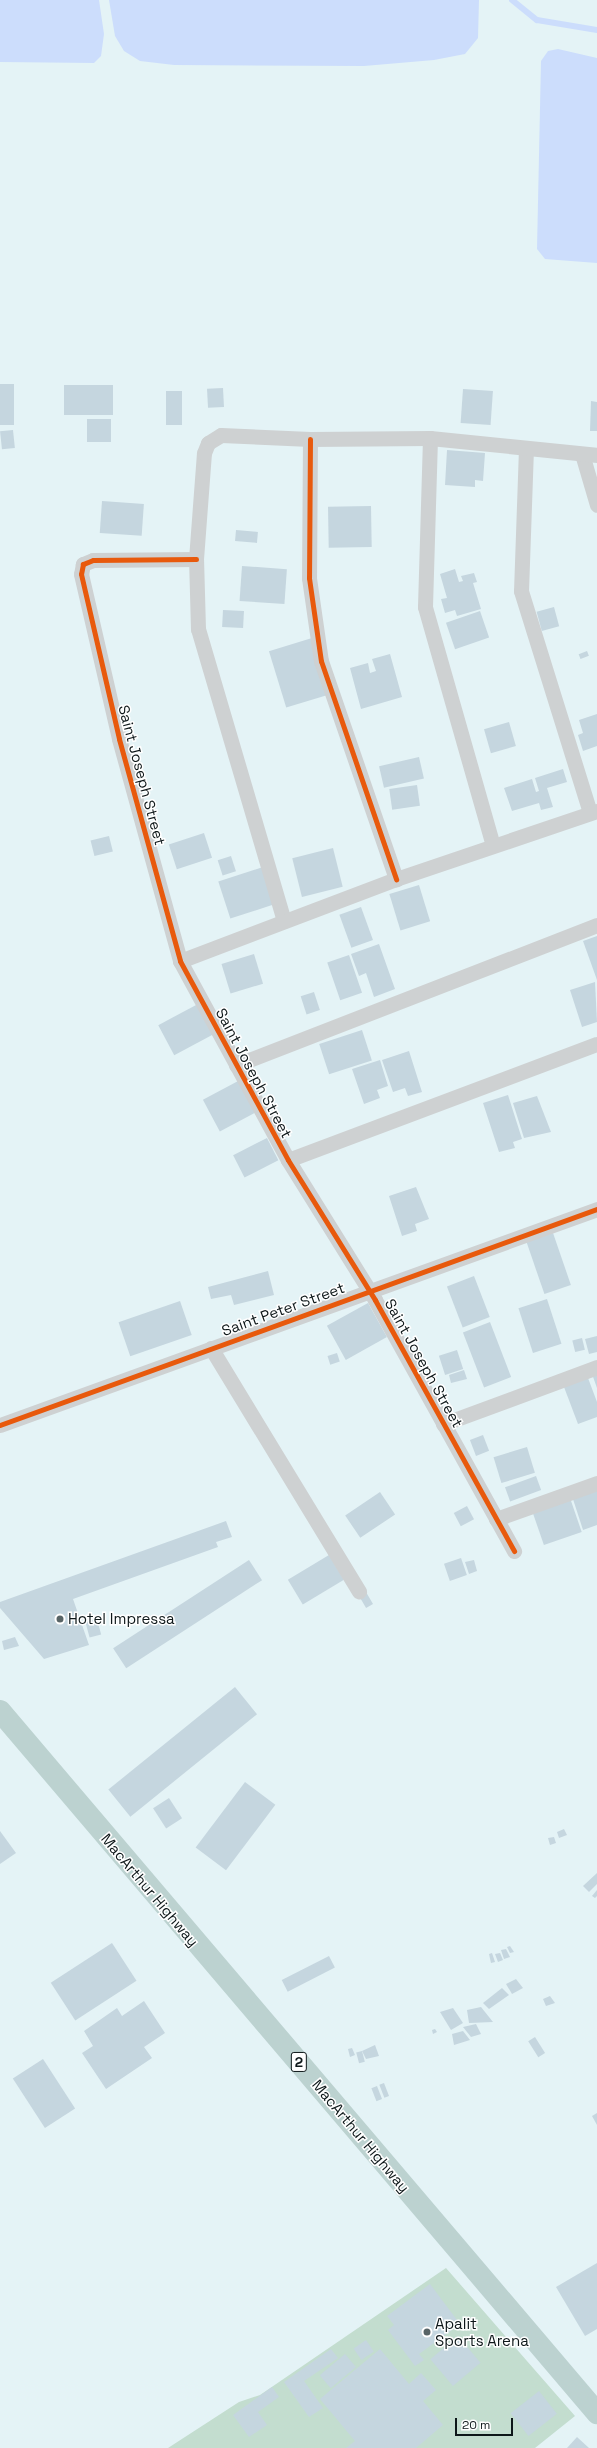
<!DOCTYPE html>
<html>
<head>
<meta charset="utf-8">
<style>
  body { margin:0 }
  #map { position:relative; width:597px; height:2448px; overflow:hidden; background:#e4f3f6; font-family:"Space Grotesk",sans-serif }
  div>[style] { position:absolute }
  .green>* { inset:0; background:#c3ddcf }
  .water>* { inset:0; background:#ccddfc }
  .stream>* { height:6px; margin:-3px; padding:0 3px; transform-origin:3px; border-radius:3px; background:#ccddfc }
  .building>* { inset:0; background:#c5d6df; transform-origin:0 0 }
  .street>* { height:15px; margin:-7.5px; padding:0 7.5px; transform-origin:7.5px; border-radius:7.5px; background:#ced1d2 }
  .highway>* { height:22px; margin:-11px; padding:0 11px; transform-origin:11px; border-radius:11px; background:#bcd2d0 }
  .cycleway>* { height:5px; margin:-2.5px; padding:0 2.5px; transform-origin:2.5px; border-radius:2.5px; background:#e8590c }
  .dots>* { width:11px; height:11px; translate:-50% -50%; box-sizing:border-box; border:2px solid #fff; border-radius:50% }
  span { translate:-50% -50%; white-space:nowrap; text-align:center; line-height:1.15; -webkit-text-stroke:3px #fff; paint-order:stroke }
  .shield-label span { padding:1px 3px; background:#fff; border:1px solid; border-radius:3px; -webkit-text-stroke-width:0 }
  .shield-label { font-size:14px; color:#0d1719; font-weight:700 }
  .street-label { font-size:15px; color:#0d1719 }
  .poi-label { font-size:15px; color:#0d1719 }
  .left { translate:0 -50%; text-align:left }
  .scale { position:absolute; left:455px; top:2418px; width:58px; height:18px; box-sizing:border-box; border:2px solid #0d1719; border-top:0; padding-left:5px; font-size:12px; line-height:14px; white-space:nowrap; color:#0d1719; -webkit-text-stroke:3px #fff; paint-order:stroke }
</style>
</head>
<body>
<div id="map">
  <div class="green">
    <div style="clip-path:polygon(446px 2268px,575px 2416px,535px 2448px,168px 2448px,239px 2402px,260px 2395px)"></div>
  </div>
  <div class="water">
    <div style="clip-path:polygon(0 0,99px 0,104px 34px,101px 56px,94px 63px,0 62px)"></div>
    <div style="clip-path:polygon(109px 0,479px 0,478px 38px,465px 54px,434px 60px,364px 66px,174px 65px,140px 61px,124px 51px,115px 36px)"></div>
    <div style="clip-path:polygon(558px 49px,597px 58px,597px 263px,545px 259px,537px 249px,541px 61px,548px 51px)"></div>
  </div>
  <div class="stream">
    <div style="left:512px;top:0;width:32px;rotate:39deg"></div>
    <div style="left:537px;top:20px;width:61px;rotate:9.5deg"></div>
  </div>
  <div class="building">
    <div style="left:0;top:384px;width:14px;height:41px"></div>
    <div style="left:64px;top:385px;width:49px;height:30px"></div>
    <div style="left:223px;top:388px;width:19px;height:16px;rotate:87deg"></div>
    <div style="left:463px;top:389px;width:30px;height:34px;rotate:4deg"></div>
    <div style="left:166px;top:391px;width:16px;height:34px"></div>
    <div style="clip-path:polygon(591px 401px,597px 402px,597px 431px,590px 431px)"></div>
    <div style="left:87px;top:419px;width:24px;height:23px"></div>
    <div style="left:13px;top:430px;width:18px;height:13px;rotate:84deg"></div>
    <div style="clip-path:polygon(447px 450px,485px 453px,483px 481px,475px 480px,475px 487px,445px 485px)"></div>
    <div style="left:102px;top:501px;width:42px;height:32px;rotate:4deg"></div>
    <div style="left:371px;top:506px;width:41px;height:43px;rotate:89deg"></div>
    <div style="left:236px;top:530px;width:22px;height:11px;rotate:5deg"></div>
    <div style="left:242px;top:566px;width:45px;height:35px;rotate:4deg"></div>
    <div style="clip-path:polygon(455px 569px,459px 582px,463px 581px,461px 576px,474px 573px,477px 582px,473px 583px,481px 609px,457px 616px,455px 610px,445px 613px,441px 599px,447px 598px,440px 574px)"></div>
    <div style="left:554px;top:607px;width:20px;height:18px;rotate:75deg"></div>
    <div style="left:223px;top:610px;width:21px;height:17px;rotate:3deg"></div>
    <div style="left:480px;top:611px;width:28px;height:36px;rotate:71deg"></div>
    <div style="left:312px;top:638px;width:59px;height:45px;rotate:73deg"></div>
    <div style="left:587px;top:651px;width:5px;height:9px;rotate:68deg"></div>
    <div style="clip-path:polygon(390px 654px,402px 697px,361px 709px,350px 668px,368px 663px,370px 673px,376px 671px,372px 659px)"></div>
    <div style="clip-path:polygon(597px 714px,597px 746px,583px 751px,578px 735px,583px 733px,579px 720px)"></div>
    <div style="left:509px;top:722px;width:25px;height:26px;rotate:74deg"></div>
    <div style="left:419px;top:757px;width:22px;height:41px;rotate:77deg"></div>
    <div style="clip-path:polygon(563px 769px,567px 782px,547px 788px,553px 807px,541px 810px,539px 803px,512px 811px,504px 788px,532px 779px,536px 792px,539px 791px,535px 778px)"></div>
    <div style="left:417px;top:785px;width:21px;height:28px;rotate:82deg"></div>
    <div style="left:204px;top:833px;width:26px;height:37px;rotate:72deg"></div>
    <div style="left:109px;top:836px;width:16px;height:19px;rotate:76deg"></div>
    <div style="left:333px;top:848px;width:40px;height:42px;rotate:76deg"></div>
    <div style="left:231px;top:856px;width:16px;height:14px;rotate:72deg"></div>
    <div style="left:263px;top:867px;width:39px;height:47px;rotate:72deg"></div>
    <div style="left:419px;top:885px;width:38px;height:31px;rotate:73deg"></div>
    <div style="left:361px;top:907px;width:35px;height:23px;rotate:70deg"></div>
    <div style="clip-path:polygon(597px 936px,597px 980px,583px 941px)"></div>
    <div style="clip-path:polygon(379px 944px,395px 989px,374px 997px,366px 973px,359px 976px,351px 954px)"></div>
    <div style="left:254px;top:954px;width:31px;height:34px;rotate:73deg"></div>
    <div style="left:349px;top:955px;width:40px;height:23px;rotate:71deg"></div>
    <div style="clip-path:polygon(595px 982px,597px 1022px,582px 1027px,570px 990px)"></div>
    <div style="left:314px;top:992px;width:19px;height:14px;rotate:72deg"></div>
    <div style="left:198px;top:1004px;width:34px;height:45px;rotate:62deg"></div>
    <div style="left:362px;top:1030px;width:32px;height:45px;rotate:72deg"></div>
    <div style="clip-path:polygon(409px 1051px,422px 1092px,408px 1096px,405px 1088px,393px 1092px,382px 1060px)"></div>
    <div style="clip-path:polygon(380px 1060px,388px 1086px,377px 1090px,380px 1098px,364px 1104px,352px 1069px)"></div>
    <div style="left:240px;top:1080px;width:36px;height:42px;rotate:62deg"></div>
    <div style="clip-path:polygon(508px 1095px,522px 1139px,513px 1142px,515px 1148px,499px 1152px,483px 1103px)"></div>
    <div style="clip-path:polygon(537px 1096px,551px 1132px,524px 1138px,513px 1103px)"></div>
    <div style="left:267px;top:1138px;width:25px;height:38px;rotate:63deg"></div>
    <div style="clip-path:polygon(416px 1187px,429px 1219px,415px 1224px,417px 1231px,402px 1236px,389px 1196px)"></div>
    <div style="left:553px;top:1233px;width:55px;height:28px;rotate:71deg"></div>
    <div style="clip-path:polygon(268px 1271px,274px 1295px,234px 1305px,231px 1295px,211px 1299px,208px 1287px)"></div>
    <div style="left:474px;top:1276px;width:44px;height:29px;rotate:69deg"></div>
    <div style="left:547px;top:1299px;width:47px;height:30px;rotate:72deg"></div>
    <div style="left:180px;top:1301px;width:36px;height:65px;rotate:71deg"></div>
    <div style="left:368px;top:1303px;width:39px;height:47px;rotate:61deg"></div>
    <div style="left:490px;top:1322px;width:59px;height:29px;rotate:69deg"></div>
    <div style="clip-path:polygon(597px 1336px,597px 1352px,589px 1354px,585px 1339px)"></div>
    <div style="left:582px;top:1338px;width:12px;height:10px;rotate:76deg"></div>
    <div style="left:457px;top:1350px;width:20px;height:19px;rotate:72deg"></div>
    <div style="left:337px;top:1353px;width:9px;height:10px;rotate:72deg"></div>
    <div style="clip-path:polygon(464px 1370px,467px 1379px,451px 1383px,449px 1375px)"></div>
    <div style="clip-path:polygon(597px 1372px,597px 1388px,592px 1374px)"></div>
    <div style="clip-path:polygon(588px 1378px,597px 1402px,597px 1417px,578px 1424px,564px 1387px)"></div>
    <div style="left:483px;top:1435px;width:17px;height:14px;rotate:69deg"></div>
    <div style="left:527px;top:1447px;width:27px;height:35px;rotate:73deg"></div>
    <div style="left:536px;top:1476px;width:15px;height:33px;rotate:70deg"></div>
    <div style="clip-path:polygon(597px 1487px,597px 1525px,583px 1530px,572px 1496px)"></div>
    <div style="left:380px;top:1492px;width:27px;height:42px;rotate:56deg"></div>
    <div style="left:570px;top:1498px;width:36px;height:40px;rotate:71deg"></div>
    <div style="left:467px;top:1506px;width:15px;height:15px;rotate:62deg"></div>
    <div style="clip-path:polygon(226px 1521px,232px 1537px,216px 1542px,218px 1547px,73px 1599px,89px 1645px,44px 1659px,0 1608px,0 1602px)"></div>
    <div style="left:329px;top:1555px;width:29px;height:48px;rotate:59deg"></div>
    <div style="left:461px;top:1558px;width:18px;height:18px;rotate:71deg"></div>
    <div style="left:249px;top:1560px;width:24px;height:162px;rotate:57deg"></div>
    <div style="clip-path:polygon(474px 1560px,477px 1571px,469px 1574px,465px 1562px)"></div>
    <div style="left:366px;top:1592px;width:14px;height:8px;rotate:60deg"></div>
    <div style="left:97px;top:1619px;width:16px;height:12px;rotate:75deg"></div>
    <div style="clip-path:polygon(15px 1637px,19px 1646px,4px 1650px,2px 1641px)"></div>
    <div style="left:235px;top:1687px;width:35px;height:163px;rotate:51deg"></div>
    <div style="left:245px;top:1782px;width:38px;height:82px;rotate:37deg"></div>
    <div style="left:169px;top:1798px;width:24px;height:19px;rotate:57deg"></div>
    <div style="clip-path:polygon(564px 1829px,567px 1835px,559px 1838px,557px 1832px)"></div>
    <div style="clip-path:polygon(0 1831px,16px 1853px,0 1864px)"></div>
    <div style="clip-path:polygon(554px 1837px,556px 1843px,550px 1845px,548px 1838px)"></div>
    <div style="clip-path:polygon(597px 1873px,597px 1884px,589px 1892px,583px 1886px)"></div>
    <div style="clip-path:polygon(597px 1890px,597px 1896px,595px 1898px,592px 1896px)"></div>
    <div style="left:112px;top:1943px;width:45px;height:73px;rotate:57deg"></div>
    <div style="clip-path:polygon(510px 1946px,514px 1952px,510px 1953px,507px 1947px)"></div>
    <div style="clip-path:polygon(506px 1949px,510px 1957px,504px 1959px,501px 1950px)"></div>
    <div style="clip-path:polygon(492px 1953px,495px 1962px,491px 1963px,489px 1954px)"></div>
    <div style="clip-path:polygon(500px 1953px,503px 1960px,498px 1962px,495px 1954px)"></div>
    <div style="left:329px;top:1956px;width:13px;height:53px;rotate:63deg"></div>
    <div style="clip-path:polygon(516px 1979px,523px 1988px,512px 1994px,506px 1984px)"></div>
    <div style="clip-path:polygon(502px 1988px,509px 1995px,489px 2009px,483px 2003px)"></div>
    <div style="clip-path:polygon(550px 1996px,555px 2003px,546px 2006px,543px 1999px)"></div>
    <div style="clip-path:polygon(144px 2001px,165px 2033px,144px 2047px,152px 2058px,106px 2089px,82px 2053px,93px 2046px,84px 2031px,117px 2008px,122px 2016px)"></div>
    <div style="clip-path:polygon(481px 2007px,493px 2022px,469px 2023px,467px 2010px)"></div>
    <div style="clip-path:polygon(453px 2008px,463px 2023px,451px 2030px,440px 2012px)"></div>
    <div style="clip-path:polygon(476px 2024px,481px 2034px,471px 2037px,463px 2027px)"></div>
    <div style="clip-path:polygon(435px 2029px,437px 2032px,433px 2034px,432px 2030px)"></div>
    <div style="clip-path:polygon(463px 2031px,470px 2040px,454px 2045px,452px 2034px)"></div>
    <div style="left:535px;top:2037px;width:19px;height:8px;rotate:58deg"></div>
    <div style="clip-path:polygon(375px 2045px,379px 2056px,366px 2059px,362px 2051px)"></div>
    <div style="clip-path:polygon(352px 2048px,355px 2055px,350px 2057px,348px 2049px)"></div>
    <div style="left:362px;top:2051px;width:11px;height:6px;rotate:75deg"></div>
    <div style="left:43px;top:2059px;width:59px;height:36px;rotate:57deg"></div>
    <div style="left:384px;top:2083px;width:14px;height:5px;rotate:69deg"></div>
    <div style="left:377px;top:2086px;width:14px;height:6px;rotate:69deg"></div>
    <div style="clip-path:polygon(597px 2113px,597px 2125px,592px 2116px)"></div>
    <div style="clip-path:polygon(597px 2263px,597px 2329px,585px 2336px,556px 2287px)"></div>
    <div style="clip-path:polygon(430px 2284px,460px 2324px,419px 2354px,424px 2360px,415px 2366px,388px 2330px,394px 2325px,387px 2316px)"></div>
    <div style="left:458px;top:2336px;width:35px;height:36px;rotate:50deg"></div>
    <div style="left:366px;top:2340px;width:14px;height:15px;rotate:56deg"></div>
    <div style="clip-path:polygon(331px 2349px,338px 2358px,304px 2381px,323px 2408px,309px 2417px,284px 2382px)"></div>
    <div style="clip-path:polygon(380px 2349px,409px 2384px,421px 2373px,436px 2390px,423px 2401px,443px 2425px,416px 2448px,346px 2448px,355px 2441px,320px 2399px)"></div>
    <div style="left:345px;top:2354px;width:17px;height:33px;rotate:50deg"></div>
    <div style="clip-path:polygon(272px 2387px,279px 2397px,258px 2412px,267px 2425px,249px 2437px,233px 2415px)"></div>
    <div style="left:539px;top:2391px;width:29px;height:36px;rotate:52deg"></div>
    <div style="clip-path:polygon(577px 2437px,589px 2448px,567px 2448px)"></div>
  </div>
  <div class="street">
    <div style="left:430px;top:438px;width:169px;rotate:91.7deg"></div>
    <div style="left:425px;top:607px;width:248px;rotate:74.1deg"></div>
    <div style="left:310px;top:439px;width:139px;rotate:90.4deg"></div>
    <div style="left:309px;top:578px;width:84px;rotate:81.8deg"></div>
    <div style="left:321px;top:661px;width:231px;rotate:71deg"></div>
    <div style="left:526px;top:448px;width:143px;rotate:92deg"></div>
    <div style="left:521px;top:591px;width:232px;rotate:72.7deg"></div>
    <div style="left:582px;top:454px;width:53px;rotate:73.6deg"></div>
    <div style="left:196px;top:559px;width:103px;rotate:179.4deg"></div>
    <div style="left:93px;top:560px;width:11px;rotate:158deg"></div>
    <div style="left:83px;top:564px;width:10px;rotate:101deg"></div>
    <div style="left:81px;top:574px;width:169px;rotate:77deg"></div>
    <div style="left:119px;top:739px;width:230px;rotate:74.6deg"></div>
    <div style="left:180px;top:961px;width:226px;rotate:61.5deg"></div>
    <div style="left:288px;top:1160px;width:165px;rotate:58.1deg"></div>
    <div style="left:375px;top:1300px;width:287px;rotate:61deg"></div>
    <div style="left:284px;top:921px;width:304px;rotate:-106.4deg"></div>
    <div style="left:198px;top:629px;width:70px;rotate:-91.6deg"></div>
    <div style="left:196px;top:559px;width:106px;rotate:-85.7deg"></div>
    <div style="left:204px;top:453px;width:11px;rotate:-68deg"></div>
    <div style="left:208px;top:443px;width:15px;rotate:-32deg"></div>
    <div style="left:221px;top:435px;width:89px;rotate:2.6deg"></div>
    <div style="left:310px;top:439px;width:120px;rotate:-0.5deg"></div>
    <div style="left:430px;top:438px;width:168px;rotate:5.8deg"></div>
    <div style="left:180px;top:961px;width:231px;rotate:-20.8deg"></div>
    <div style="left:396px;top:879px;width:212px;rotate:-18.7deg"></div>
    <div style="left:236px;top:1065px;width:387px;rotate:-21.2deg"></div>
    <div style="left:288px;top:1160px;width:330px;rotate:-20.6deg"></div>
    <div style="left:211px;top:1348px;width:285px;rotate:58.7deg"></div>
    <div style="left:443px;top:1424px;width:164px;rotate:-20.3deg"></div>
    <div style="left:0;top:1425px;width:635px;rotate:-19.89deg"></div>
    <div style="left:496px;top:1519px;width:107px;rotate:-19.6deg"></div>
  </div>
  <div class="highway">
    <div style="left:0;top:1711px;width:922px;rotate:49.62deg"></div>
  </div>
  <div class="cycleway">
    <div style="left:310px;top:439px;width:139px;rotate:90.4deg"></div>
    <div style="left:309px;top:578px;width:84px;rotate:81.8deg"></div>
    <div style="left:321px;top:661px;width:231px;rotate:71deg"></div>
    <div style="left:196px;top:559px;width:103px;rotate:179.4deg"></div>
    <div style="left:93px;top:560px;width:11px;rotate:158deg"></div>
    <div style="left:83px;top:564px;width:10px;rotate:101deg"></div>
    <div style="left:81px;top:574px;width:169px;rotate:77deg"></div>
    <div style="left:119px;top:739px;width:230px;rotate:74.6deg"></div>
    <div style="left:180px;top:961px;width:226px;rotate:61.5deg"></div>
    <div style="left:288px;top:1160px;width:165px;rotate:58.1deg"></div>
    <div style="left:375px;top:1300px;width:287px;rotate:61deg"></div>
    <div style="left:0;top:1425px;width:635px;rotate:-19.89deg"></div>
  </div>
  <div class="dots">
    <div style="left:60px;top:1619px;background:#586466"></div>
    <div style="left:427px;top:2332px;background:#586466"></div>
  </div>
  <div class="shield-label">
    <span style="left:299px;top:2062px">2</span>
  </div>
  <div class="street-label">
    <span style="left:142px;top:775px;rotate:75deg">Saint Joseph Street</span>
    <span style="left:254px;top:1073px;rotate:62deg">Saint Joseph Street</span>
    <span style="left:283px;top:1309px;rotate:-20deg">Saint Peter Street</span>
    <span style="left:424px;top:1363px;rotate:61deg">Saint Joseph Street</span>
    <span style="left:150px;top:1890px;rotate:50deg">MacArthur Highway</span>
    <span style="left:361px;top:2136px;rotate:50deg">MacArthur Highway</span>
  </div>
  <div class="poi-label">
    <span class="left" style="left:68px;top:1619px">Hotel Impressa</span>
    <span class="left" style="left:435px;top:2332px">Apalit<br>Sports Arena</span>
  </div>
  <div class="scale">20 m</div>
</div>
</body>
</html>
